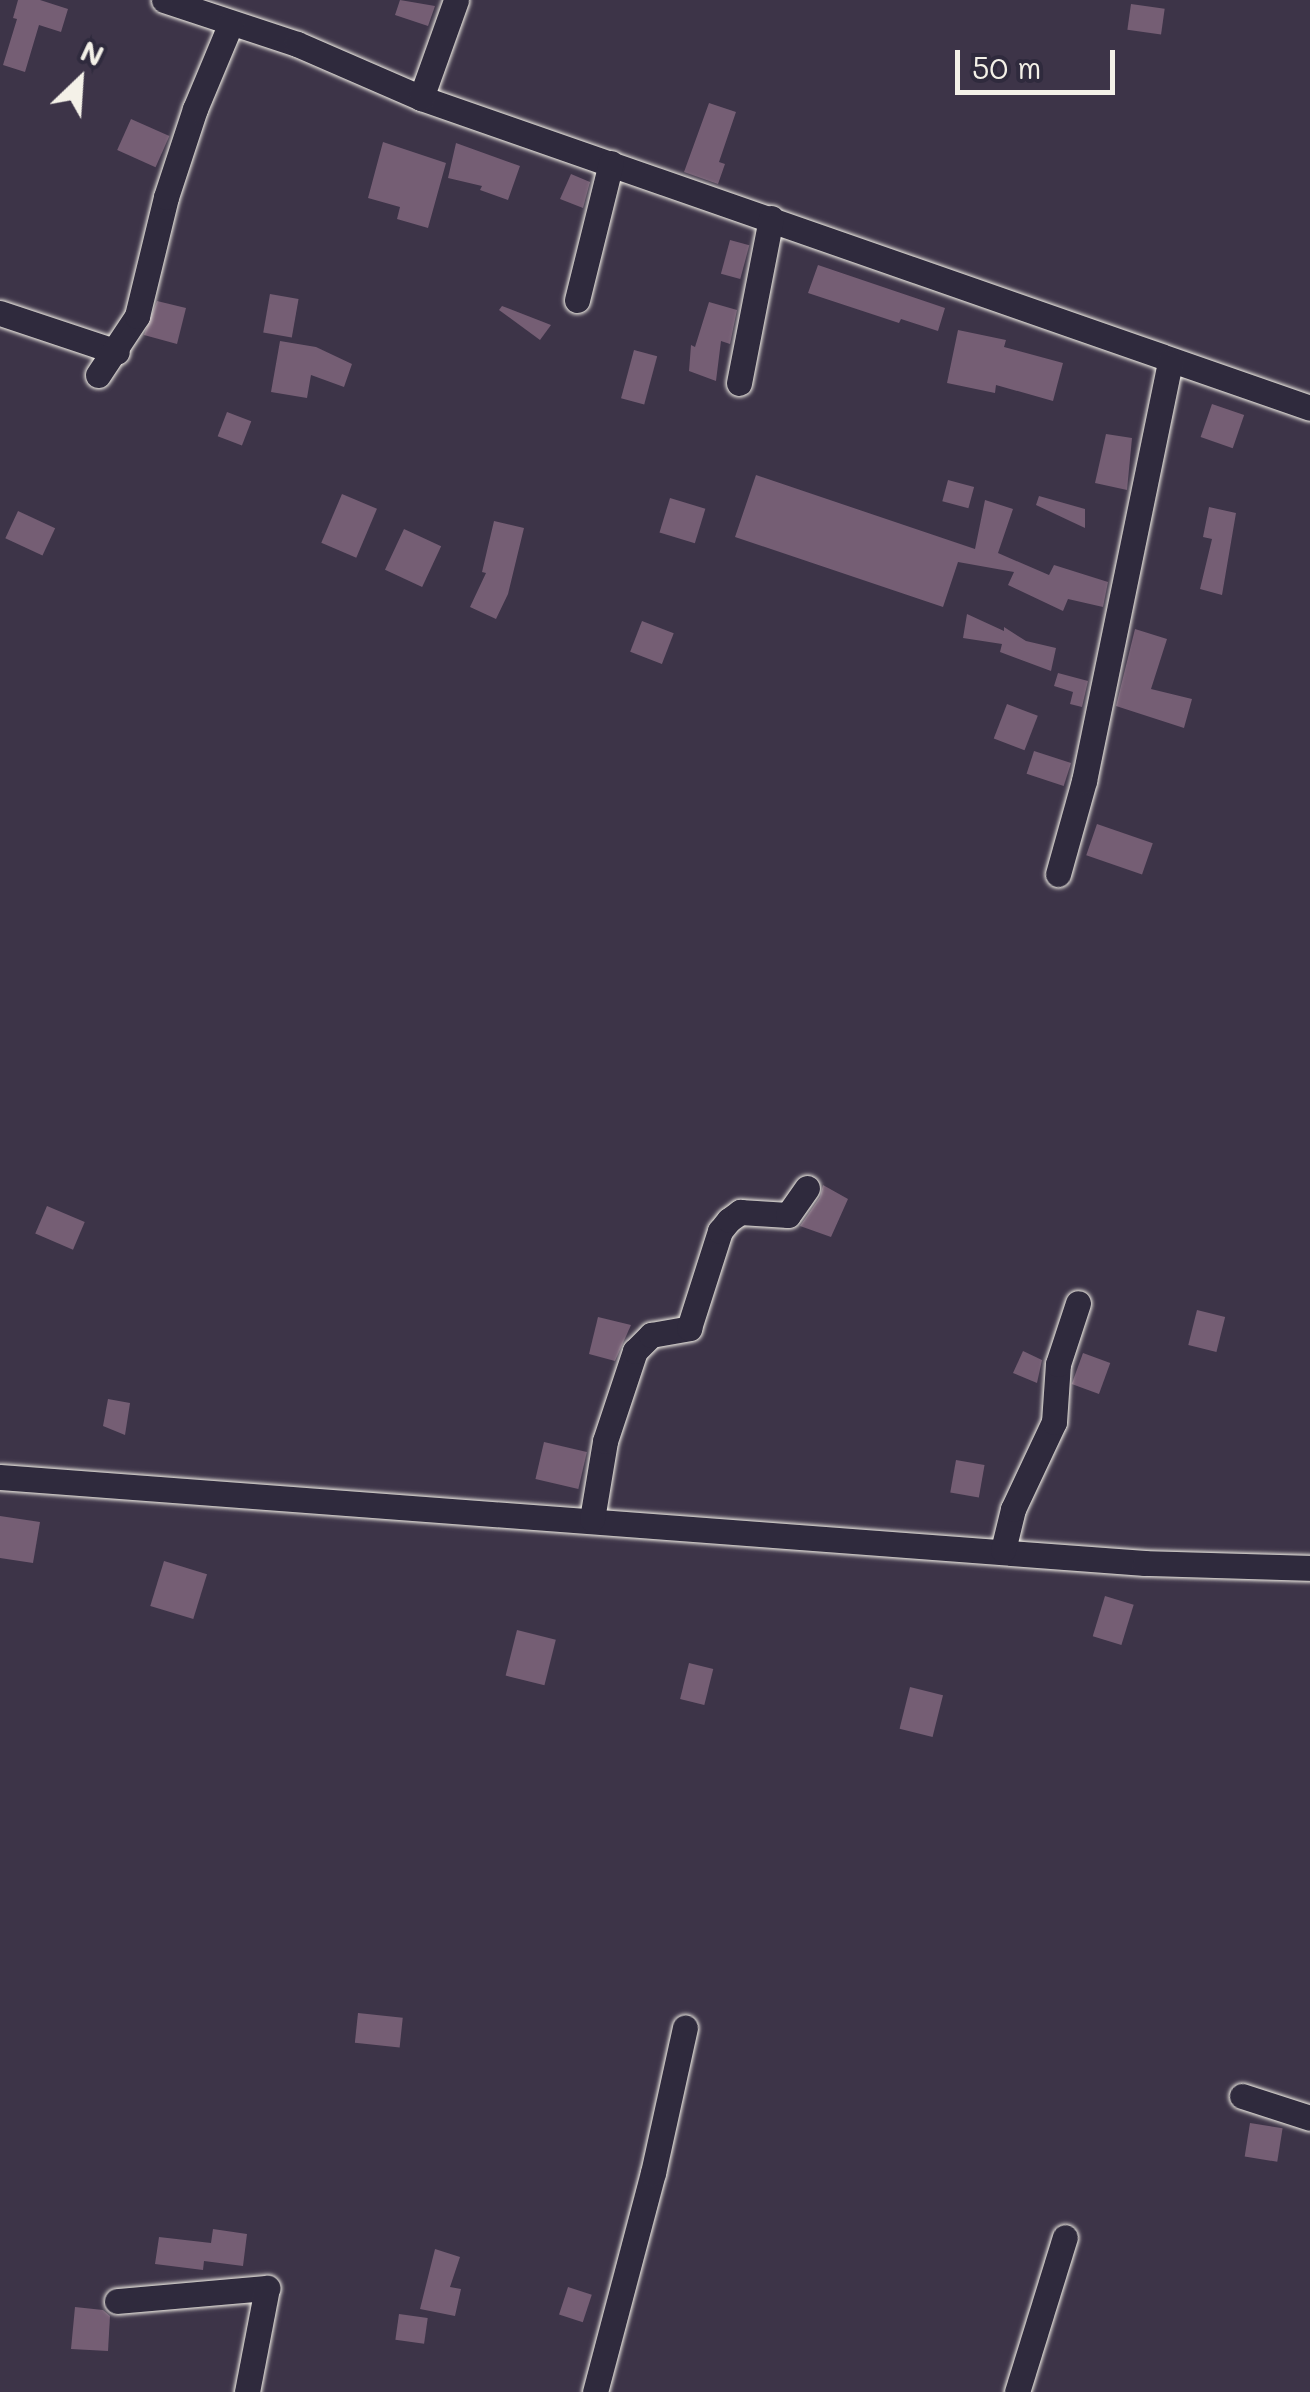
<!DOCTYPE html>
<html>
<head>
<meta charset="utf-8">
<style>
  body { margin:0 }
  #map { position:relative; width:1310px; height:2392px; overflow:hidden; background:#3d3448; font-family:Mali,sans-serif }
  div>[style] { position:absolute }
  .building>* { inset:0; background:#755e74; transform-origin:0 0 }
  .roads { filter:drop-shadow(0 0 2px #f4f1e8) drop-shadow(0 0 2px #f4f1e8) }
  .minor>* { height:25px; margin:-12.5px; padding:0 12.5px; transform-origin:12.5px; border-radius:12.5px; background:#2f2a3d }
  span { translate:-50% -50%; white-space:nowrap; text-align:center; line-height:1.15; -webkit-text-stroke:10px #2f2a3d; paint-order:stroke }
  .north { position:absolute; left:30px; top:30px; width:100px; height:100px; -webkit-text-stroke:8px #2f2a3d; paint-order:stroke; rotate:25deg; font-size:28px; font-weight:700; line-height:40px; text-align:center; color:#f4f1e8 }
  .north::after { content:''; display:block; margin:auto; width:35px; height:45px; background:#f4f1e8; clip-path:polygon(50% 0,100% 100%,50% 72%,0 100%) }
  .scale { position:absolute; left:955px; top:50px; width:160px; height:45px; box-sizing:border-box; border:5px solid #f4f1e8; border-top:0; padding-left:12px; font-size:30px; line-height:35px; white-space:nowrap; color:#f4f1e8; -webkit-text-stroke:8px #2f2a3d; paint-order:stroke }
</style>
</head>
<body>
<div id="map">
  <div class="building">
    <div style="clip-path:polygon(18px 0,40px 0,68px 9px,61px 32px,39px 25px,25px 72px,3px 65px,17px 19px,13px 18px)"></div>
    <div style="clip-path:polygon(400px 0,435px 6px,428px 26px,395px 15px)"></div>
    <div style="left:1131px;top:4px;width:34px;height:26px;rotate:8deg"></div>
    <div style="clip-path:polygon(709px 103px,736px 112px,719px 162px,725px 164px,718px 184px,684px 172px)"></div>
    <div style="left:131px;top:119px;width:42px;height:34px;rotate:24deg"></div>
    <div style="clip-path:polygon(383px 142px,446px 163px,428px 228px,397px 219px,400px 207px,368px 198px)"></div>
    <div style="clip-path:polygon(456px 143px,520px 166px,508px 200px,480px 190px,482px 186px,448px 178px)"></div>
    <div style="clip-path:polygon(571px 174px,590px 182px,583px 208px,560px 199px)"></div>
    <div style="left:730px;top:240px;width:20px;height:35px;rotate:15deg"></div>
    <div style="clip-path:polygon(818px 265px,945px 308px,938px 331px,901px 319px,899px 323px,808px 293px)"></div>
    <div style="left:270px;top:294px;width:29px;height:39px;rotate:10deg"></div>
    <div style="clip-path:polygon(157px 301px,186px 308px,177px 344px,144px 335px)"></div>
    <div style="clip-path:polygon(709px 302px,737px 310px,730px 344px,721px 341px,716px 381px,689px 371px,691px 345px,695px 347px)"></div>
    <div style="clip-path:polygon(502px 306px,551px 325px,540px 340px,499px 310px)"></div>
    <div style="clip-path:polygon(958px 330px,1006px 340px,1004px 347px,1063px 363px,1053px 401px,996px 385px,995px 393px,947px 383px)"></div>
    <div style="clip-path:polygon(280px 341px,316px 347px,352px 364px,344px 387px,311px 375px,307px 398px,271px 392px)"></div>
    <div style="left:634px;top:350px;width:24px;height:50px;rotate:15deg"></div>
    <div style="left:1212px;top:404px;width:34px;height:35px;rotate:19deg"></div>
    <div style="left:227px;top:412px;width:26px;height:26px;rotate:21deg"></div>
    <div style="clip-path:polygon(1106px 434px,1132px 438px,1127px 490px,1095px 483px)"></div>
    <div style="clip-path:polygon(756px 475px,975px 549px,985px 500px,1013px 509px,998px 553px,1049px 575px,1054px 565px,1108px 582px,1103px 607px,1068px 599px,1063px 611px,1008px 585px,1014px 572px,958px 562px,943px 607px,735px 537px)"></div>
    <div style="left:948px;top:480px;width:27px;height:22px;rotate:15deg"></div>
    <div style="left:342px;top:494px;width:38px;height:53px;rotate:23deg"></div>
    <div style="clip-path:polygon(1039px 496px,1085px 509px,1085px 528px,1036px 505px)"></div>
    <div style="left:670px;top:498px;width:37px;height:36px;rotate:17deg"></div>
    <div style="clip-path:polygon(1209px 507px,1236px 513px,1222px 595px,1200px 589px,1212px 539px,1203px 537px)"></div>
    <div style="left:18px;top:511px;width:41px;height:30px;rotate:25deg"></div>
    <div style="clip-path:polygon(494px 521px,524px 528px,508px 594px,496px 619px,470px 607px,486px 573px,482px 572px)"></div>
    <div style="left:404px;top:529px;width:41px;height:45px;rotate:25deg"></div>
    <div style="clip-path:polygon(967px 614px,1004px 631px,1004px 627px,1026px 641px,1056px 648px,1051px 671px,1000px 652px,1002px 644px,963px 638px)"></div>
    <div style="left:642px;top:621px;width:34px;height:33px;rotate:21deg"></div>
    <div style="clip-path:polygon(1135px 629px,1167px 639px,1151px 689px,1192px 699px,1184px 728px,1116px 706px)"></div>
    <div style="clip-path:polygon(1058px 673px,1088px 681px,1082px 707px,1070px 704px,1073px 692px,1054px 686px)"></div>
    <div style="left:1007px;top:704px;width:33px;height:37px;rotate:21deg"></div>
    <div style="left:1034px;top:751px;width:39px;height:24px;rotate:18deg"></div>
    <div style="left:1097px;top:824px;width:59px;height:33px;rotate:19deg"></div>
    <div style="clip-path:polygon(823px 1185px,848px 1199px,831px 1237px,800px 1226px,820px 1197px)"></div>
    <div style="left:47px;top:1206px;width:41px;height:30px;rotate:23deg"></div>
    <div style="left:1197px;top:1310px;width:29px;height:36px;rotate:14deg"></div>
    <div style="clip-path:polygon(598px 1317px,631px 1325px,615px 1361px,589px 1354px)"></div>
    <div style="clip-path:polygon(1023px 1351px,1042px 1360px,1037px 1383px,1013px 1373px)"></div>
    <div style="left:1083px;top:1353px;width:29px;height:33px;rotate:20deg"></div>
    <div style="clip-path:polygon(108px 1399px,130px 1403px,125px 1435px,103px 1426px)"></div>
    <div style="left:544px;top:1442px;width:44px;height:38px;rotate:13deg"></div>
    <div style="left:956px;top:1460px;width:29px;height:33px;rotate:10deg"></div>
    <div style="clip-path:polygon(0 1516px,40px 1522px,33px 1563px,0 1558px)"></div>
    <div style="left:164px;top:1561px;width:45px;height:47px;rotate:17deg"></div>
    <div style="left:1105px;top:1596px;width:30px;height:42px;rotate:17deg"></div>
    <div style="left:517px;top:1630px;width:40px;height:47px;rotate:14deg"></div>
    <div style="left:689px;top:1663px;width:25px;height:37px;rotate:14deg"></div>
    <div style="left:910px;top:1687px;width:34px;height:43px;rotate:14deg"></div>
    <div style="left:358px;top:2013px;width:45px;height:30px;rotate:6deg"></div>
    <div style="left:1250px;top:2123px;width:33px;height:34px;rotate:9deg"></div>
    <div style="clip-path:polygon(213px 2229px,247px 2234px,243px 2266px,204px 2261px,203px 2270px,155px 2264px,159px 2237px,211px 2243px)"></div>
    <div style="clip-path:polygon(435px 2249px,460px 2257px,450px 2287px,461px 2289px,455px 2316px,420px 2309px)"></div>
    <div style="left:568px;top:2287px;width:25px;height:29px;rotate:18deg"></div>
    <div style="clip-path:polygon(75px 2307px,103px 2310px,110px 2316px,108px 2351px,71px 2349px)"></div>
    <div style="left:399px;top:2314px;width:29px;height:26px;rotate:8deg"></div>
  </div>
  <div class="roads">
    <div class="minor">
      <div style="left:164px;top:0;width:140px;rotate:18.3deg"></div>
      <div style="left:297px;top:44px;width:135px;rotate:23.5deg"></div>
      <div style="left:421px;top:98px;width:941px;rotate:19.22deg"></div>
      <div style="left:421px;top:98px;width:104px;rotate:-70.3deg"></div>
      <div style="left:577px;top:300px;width:141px;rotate:-76.1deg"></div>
      <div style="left:0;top:313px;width:123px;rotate:18.4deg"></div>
      <div style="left:98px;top:375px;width:71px;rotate:-56.5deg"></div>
      <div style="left:137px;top:316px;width:122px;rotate:-76.3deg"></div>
      <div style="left:166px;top:197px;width:93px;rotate:-71.8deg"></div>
      <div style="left:195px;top:109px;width:93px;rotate:-67.3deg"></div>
      <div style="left:739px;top:383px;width:168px;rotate:-79deg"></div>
      <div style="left:1058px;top:874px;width:97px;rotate:-74.4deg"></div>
      <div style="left:1084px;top:781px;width:429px;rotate:-78.4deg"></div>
      <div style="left:0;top:1477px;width:1148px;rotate:4.3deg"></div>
      <div style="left:1145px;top:1563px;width:165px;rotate:1.7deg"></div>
      <div style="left:592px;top:1519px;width:79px;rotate:-80.5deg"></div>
      <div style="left:605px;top:1441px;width:95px;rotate:-71.6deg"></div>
      <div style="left:635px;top:1351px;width:23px;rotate:-45deg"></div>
      <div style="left:651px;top:1335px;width:39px;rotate:-10deg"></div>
      <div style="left:689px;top:1328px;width:102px;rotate:-72.3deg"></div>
      <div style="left:720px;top:1231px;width:14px;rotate:-51deg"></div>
      <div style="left:729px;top:1220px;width:14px;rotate:-36deg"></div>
      <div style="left:740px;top:1212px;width:48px;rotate:3.6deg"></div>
      <div style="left:788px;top:1215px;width:33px;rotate:-55deg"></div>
      <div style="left:1003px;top:1550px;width:42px;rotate:-76.3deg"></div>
      <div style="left:1013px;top:1509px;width:96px;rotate:-64.8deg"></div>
      <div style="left:1054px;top:1422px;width:58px;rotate:-86.1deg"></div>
      <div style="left:1058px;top:1364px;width:64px;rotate:-71.8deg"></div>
      <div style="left:1242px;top:2096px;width:71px;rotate:17.9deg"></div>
      <div style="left:117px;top:2301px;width:151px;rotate:-5deg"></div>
      <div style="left:267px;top:2288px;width:106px;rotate:100.9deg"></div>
      <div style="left:595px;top:2392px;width:227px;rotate:-75.2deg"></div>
      <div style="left:653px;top:2173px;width:149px;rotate:-77.6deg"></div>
      <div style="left:1017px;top:2392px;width:162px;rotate:-72.8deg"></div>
    </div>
  </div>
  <div class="north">N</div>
  <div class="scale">50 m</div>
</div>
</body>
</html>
